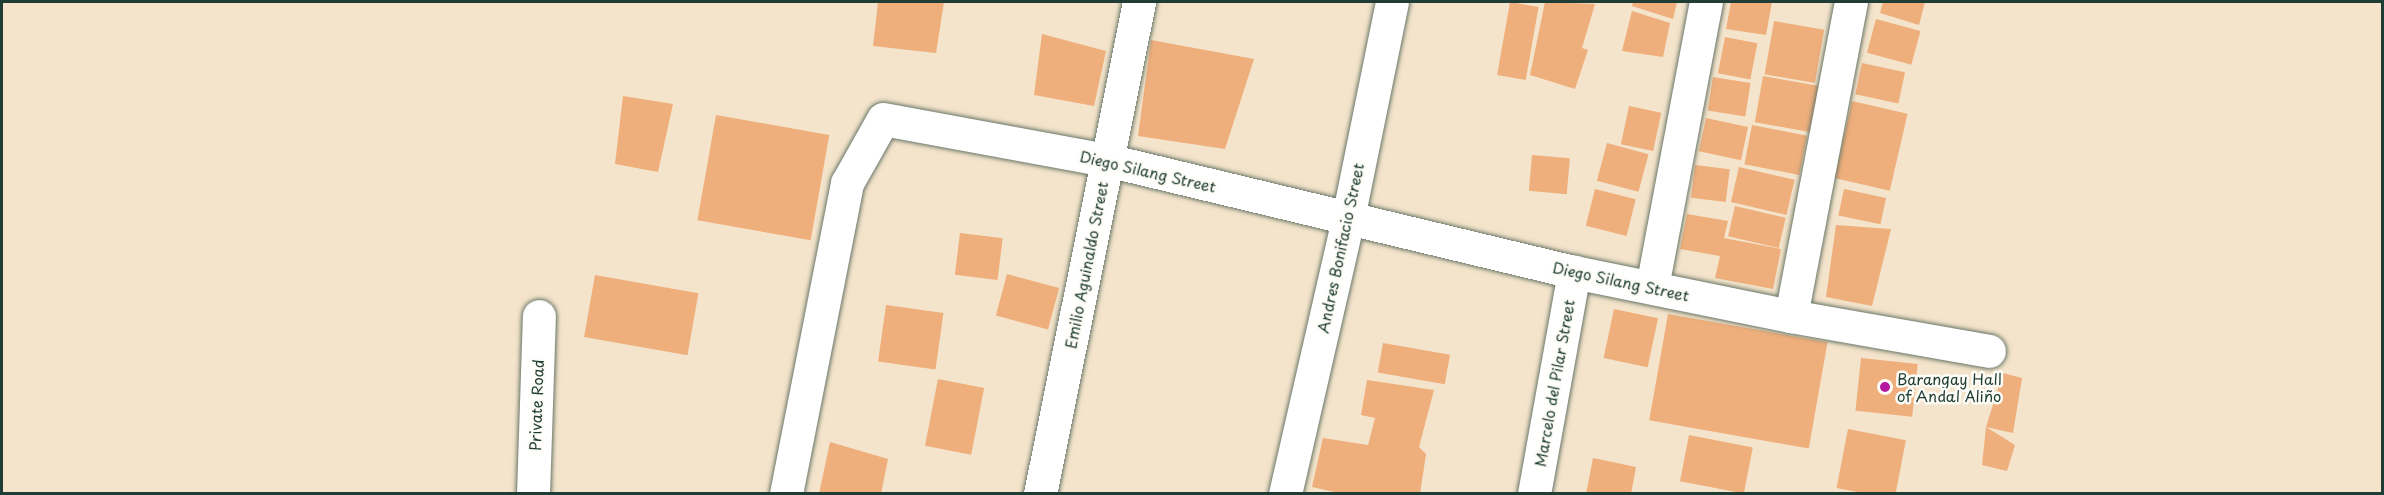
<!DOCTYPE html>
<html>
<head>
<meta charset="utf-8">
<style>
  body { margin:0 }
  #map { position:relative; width:2384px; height:495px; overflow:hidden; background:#f4e4cb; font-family:"Playpen Sans",sans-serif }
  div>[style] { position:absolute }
  .building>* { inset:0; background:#eeaf7c; transform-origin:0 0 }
  .roads { filter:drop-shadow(0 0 2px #6a7769) drop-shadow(0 0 2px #6a7769) }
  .minor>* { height:33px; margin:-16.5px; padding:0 16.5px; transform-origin:16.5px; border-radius:16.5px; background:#fff }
  .dots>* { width:16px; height:16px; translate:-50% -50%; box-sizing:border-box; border:3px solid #fdfcf7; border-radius:50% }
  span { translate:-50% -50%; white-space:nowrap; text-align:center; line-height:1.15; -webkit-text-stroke:5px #fdfcf7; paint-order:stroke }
  .street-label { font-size:15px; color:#1f3d34 }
  .poi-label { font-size:15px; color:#1f3d34 }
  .left { translate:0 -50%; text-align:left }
  .frame { position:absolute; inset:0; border:3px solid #1f3d34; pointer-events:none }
</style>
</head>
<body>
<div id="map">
  <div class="building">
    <div style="clip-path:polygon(878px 2px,944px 2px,936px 53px,873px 46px)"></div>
    <div style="left:1510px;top:2px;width:29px;height:74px;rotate:10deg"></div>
    <div style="clip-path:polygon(1545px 2px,1595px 4px,1582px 48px,1588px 50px,1575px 89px,1530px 75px)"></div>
    <div style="clip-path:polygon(1633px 2px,1677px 2px,1673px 19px,1632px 6px)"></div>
    <div style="clip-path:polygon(1731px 2px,1772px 2px,1766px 35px,1726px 29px)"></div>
    <div style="clip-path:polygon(1883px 2px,1925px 2px,1919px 25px,1880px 13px)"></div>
    <div style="clip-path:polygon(1632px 11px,1670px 23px,1663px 57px,1622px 51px)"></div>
    <div style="left:1876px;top:19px;width:46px;height:35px;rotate:15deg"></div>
    <div style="left:1774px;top:21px;width:51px;height:54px;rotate:10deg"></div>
    <div style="clip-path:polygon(1042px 34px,1106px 51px,1094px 106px,1034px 95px)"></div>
    <div style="left:1725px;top:37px;width:33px;height:37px;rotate:11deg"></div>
    <div style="clip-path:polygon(1151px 40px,1254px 59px,1225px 149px,1138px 136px)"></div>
    <div style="left:1862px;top:63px;width:44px;height:32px;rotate:12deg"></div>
    <div style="left:1763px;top:76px;width:57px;height:47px;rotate:10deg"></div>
    <div style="left:1713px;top:77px;width:38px;height:34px;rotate:9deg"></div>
    <div style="clip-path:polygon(623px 96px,673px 104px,658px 172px,615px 164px)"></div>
    <div style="left:1852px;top:101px;width:57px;height:79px;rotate:13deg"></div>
    <div style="left:1629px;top:106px;width:33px;height:39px;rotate:12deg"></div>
    <div style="left:716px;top:115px;width:115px;height:107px;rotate:10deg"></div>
    <div style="left:1706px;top:118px;width:43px;height:34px;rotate:12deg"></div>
    <div style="left:1752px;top:125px;width:56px;height:40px;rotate:11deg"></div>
    <div style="left:1607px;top:143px;width:43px;height:39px;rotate:15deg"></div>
    <div style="left:1532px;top:155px;width:38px;height:36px;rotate:5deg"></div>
    <div style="left:1695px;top:165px;width:35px;height:33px;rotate:7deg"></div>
    <div style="left:1739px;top:167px;width:57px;height:36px;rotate:13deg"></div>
    <div style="left:1595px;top:189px;width:42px;height:38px;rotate:14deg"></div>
    <div style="left:1844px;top:189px;width:43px;height:27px;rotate:12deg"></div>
    <div style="left:1735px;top:206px;width:52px;height:31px;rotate:13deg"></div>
    <div style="clip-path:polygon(1687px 214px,1728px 221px,1724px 238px,1781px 249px,1773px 289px,1715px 278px,1720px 256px,1680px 249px)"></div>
    <div style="clip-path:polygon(1836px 225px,1891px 229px,1872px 306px,1826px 297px)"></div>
    <div style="left:960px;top:233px;width:43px;height:42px;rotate:7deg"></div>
    <div style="left:1007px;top:274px;width:54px;height:43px;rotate:15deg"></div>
    <div style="left:595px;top:275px;width:105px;height:63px;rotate:10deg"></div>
    <div style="left:886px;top:305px;width:58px;height:57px;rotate:8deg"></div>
    <div style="left:1614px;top:309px;width:45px;height:50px;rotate:12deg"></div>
    <div style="left:1668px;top:314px;width:162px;height:108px;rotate:10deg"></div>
    <div style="left:1383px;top:343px;width:68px;height:30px;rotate:10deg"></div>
    <div style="left:1861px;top:358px;width:57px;height:53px;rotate:6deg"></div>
    <div style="clip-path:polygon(2003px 373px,2022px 378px,2013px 433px,1986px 427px)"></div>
    <div style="left:938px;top:379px;width:47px;height:68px;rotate:11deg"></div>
    <div style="clip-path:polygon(1367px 380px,1434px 390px,1419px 447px,1426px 454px,1420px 494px,1343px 494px,1312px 487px,1323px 438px,1368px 445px,1375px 418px,1361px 415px)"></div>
    <div style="clip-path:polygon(1986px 427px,2015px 445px,2007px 471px,1982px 465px)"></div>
    <div style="left:1848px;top:429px;width:59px;height:60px;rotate:11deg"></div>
    <div style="left:1689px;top:435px;width:65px;height:47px;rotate:11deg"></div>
    <div style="clip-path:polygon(830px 442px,888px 459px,881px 494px,819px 494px)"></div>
    <div style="clip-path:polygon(1593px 458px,1636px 467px,1631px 494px,1586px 494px)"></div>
  </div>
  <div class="roads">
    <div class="minor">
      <div style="left:1652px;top:287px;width:290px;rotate:-79.3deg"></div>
      <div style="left:1791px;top:316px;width:320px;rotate:-79.2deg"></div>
      <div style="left:533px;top:494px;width:178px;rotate:-88.1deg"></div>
      <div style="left:786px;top:494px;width:317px;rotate:-78.9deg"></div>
      <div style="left:847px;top:183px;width:73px;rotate:-60.6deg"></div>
      <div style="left:883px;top:119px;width:228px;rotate:10.4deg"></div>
      <div style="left:1107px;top:160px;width:480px;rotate:13.5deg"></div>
      <div style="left:1574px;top:272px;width:221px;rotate:11.5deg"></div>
      <div style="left:1791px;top:316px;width:201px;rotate:10deg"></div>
      <div style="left:1040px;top:494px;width:502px;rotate:-78.62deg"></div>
      <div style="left:1285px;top:494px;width:283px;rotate:-77.1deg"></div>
      <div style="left:1348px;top:218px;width:220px;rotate:-78.5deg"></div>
      <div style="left:1534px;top:494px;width:226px;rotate:-79.8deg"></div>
    </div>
  </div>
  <div class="dots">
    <div style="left:1885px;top:387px;background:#b5179e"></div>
  </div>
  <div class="street-label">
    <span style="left:1148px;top:171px;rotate:13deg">Diego Silang Street</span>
    <span style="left:1340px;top:248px;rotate:-78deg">Andres Bonifacio Street</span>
    <span style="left:1086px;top:265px;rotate:-79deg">Emilio Aguinaldo Street</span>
    <span style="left:1621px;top:281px;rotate:12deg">Diego Silang Street</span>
    <span style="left:1554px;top:383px;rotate:-80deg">Marcelo del Pilar Street</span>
    <span style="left:536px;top:405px;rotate:-88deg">Private Road</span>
  </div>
  <div class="poi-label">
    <span class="left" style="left:1897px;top:387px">Barangay Hall<br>of Andal Aliño</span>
  </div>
  <div class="frame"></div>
</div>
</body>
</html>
